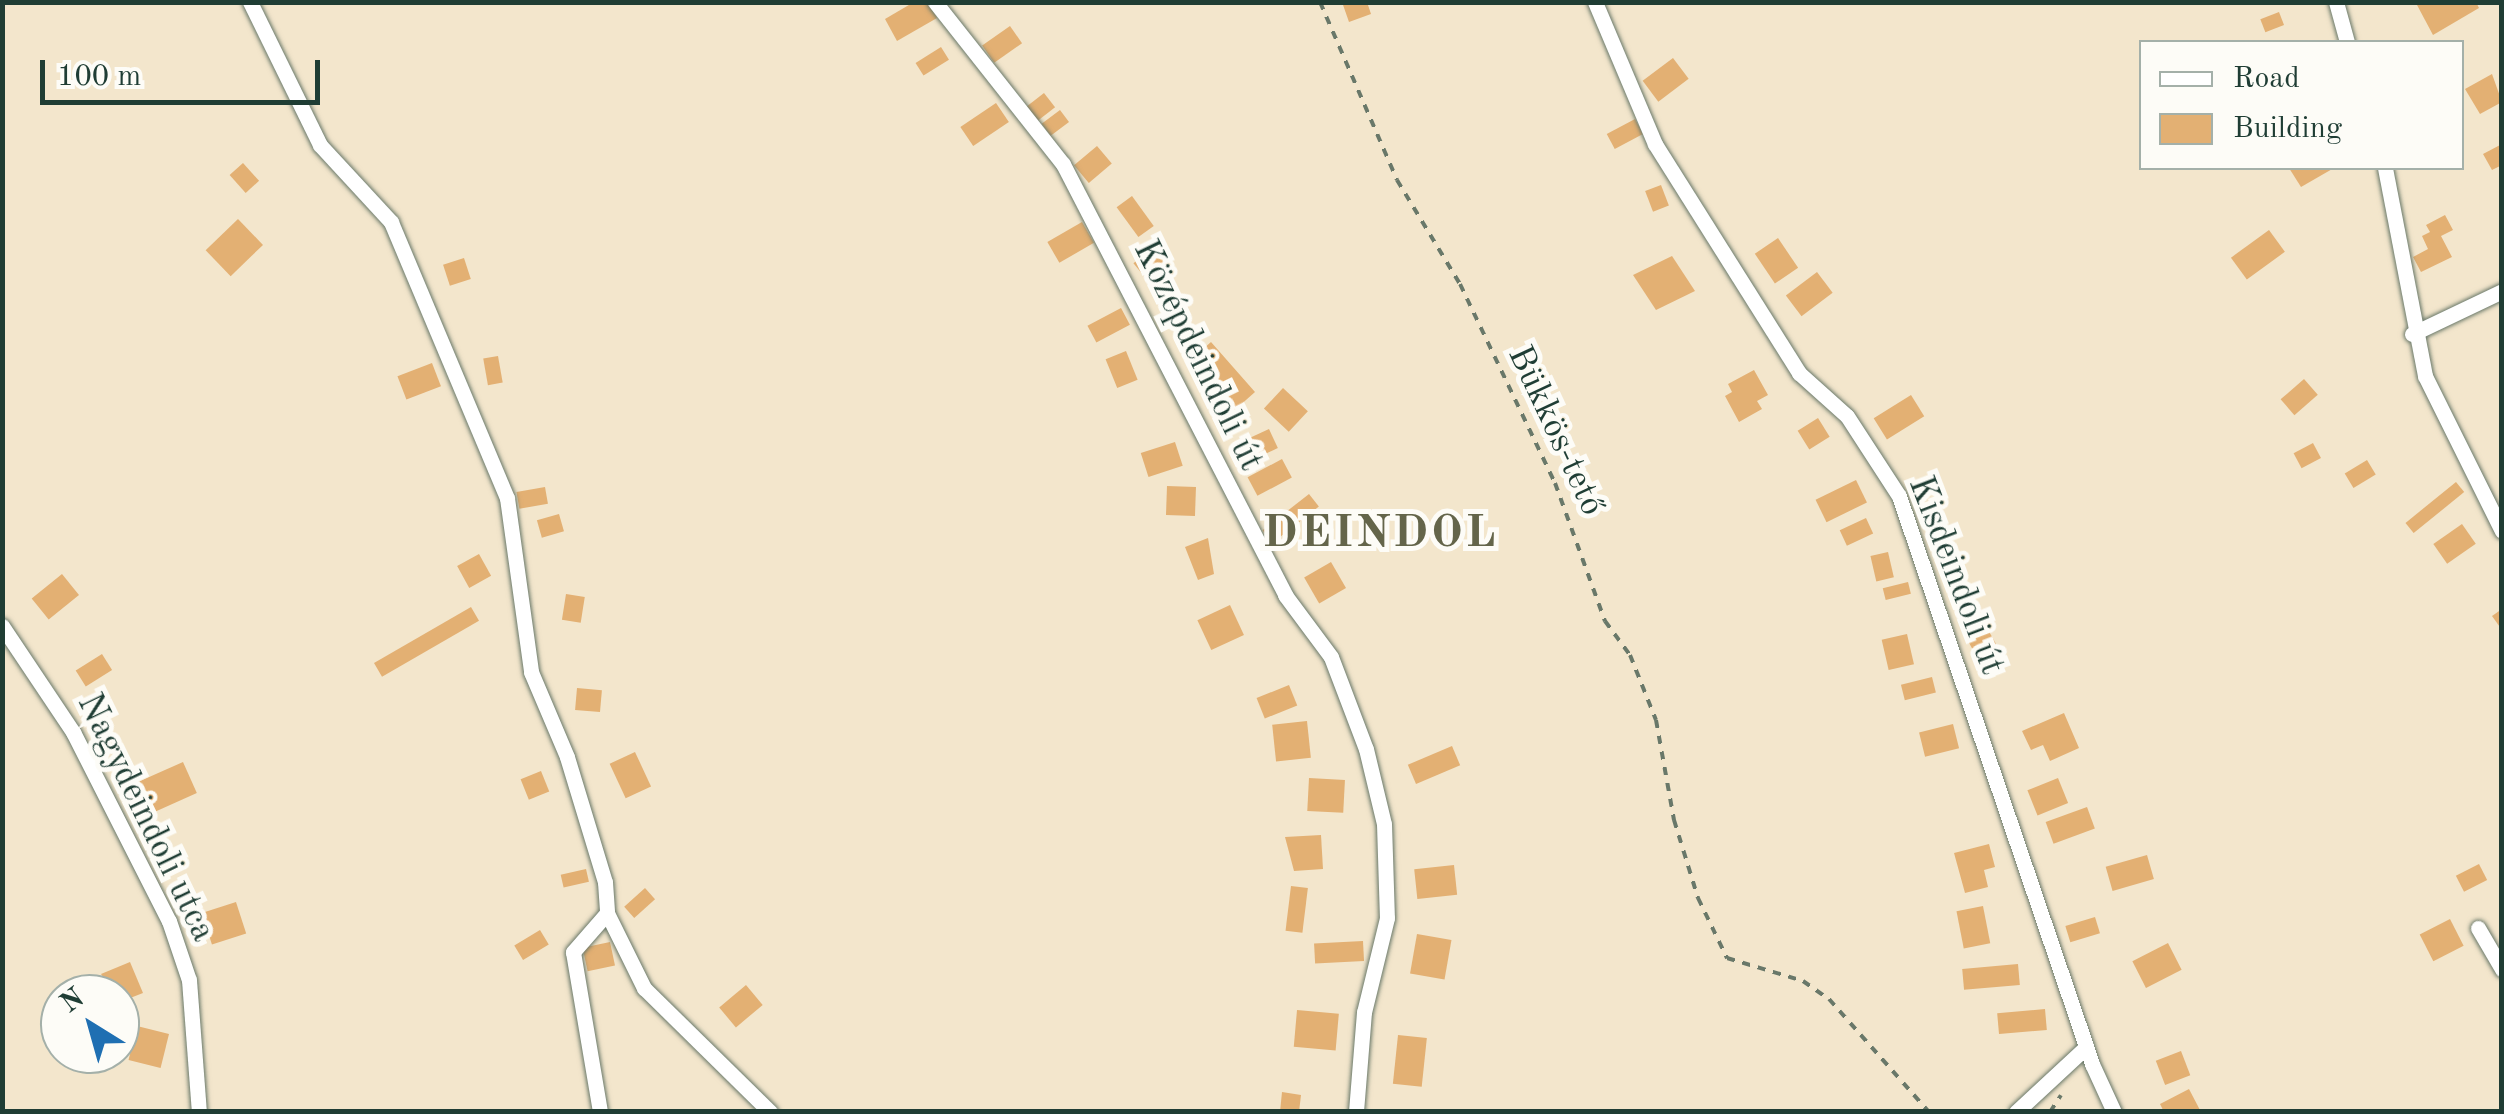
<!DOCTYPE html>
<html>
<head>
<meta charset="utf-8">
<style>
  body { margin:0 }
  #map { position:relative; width:2504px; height:1114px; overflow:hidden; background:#f3e6cc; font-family:"Old Standard TT",serif }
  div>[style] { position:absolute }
  .building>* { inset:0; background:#e3b073; transform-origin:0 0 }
  .path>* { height:4px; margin-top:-2px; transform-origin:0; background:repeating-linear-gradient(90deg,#697869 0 8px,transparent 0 16px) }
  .roads { filter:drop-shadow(0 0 2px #697869) drop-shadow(0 0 2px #697869) }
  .minor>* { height:15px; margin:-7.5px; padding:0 7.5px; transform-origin:7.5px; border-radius:7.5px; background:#fff }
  span { translate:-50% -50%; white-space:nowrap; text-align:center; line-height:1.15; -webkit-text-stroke:10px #fdfcf7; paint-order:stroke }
  .street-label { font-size:35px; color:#1f3d34 }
  .district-label { font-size:45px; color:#64654a; font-weight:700; letter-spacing:2.5px }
  .frame { position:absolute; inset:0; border:5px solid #1f3d34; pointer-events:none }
  .legend { position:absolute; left:2139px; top:40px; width:325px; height:130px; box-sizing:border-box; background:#fdfcf7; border:2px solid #a4b0a9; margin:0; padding:12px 18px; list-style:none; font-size:30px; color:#1f3d34 }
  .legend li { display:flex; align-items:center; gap:20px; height:50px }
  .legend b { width:50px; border:2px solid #a4b0a9 }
  .north { position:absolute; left:40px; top:974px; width:100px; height:100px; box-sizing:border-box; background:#fdfcf7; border:2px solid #a4b0a9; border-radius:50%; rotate:323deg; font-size:28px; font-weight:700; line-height:40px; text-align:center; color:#1f3d34 }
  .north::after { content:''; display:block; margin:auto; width:35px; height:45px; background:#1f6fb2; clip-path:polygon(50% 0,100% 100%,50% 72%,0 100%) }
  .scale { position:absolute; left:40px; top:60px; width:280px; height:45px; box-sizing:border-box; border:5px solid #1f3d34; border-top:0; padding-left:12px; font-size:30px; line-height:35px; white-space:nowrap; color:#1f3d34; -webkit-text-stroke:8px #fdfcf7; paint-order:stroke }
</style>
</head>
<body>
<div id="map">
  <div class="building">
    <div style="clip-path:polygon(914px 2px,928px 2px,937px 18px,897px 41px,885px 19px)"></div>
    <div style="clip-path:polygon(1342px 2px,1367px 2px,1371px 14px,1349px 22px)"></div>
    <div style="clip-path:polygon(2422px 2px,2476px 2px,2479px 8px,2433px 35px,2417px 5px)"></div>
    <div style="left:2279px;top:12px;width:14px;height:20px;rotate:69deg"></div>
    <div style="left:1010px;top:26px;width:21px;height:34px;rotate:55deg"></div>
    <div style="left:941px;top:47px;width:15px;height:30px;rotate:58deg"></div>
    <div style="left:1673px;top:58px;width:26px;height:38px;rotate:53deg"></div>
    <div style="clip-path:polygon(2492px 74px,2502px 102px,2480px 114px,2465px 89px)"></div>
    <div style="left:1044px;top:93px;width:18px;height:22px;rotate:52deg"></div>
    <div style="left:996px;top:103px;width:23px;height:43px;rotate:56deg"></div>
    <div style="left:1060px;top:110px;width:15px;height:23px;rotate:53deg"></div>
    <div style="left:1635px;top:119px;width:17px;height:32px;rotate:62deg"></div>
    <div style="clip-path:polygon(2502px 144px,2502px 165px,2492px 170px,2483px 154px)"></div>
    <div style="left:1097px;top:146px;width:23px;height:30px;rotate:50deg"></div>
    <div style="left:243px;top:163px;width:24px;height:18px;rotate:48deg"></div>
    <div style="clip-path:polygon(2289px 168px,2334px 168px,2301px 187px)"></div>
    <div style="left:1661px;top:185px;width:22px;height:17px;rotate:69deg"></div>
    <div style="left:1132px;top:196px;width:37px;height:19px;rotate:54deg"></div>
    <div style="clip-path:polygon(2445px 215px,2453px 230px,2441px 236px,2452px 257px,2421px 272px,2413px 257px,2428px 249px,2422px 236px,2430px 232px,2426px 225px)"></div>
    <div style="left:238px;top:219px;width:36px;height:45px;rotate:46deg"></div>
    <div style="left:1082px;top:222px;width:24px;height:40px;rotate:60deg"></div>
    <div style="left:2269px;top:230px;width:27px;height:47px;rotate:54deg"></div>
    <div style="left:1778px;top:238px;width:36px;height:28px;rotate:56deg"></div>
    <div style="left:1156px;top:245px;width:21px;height:29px;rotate:51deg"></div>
    <div style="clip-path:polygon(1672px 256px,1695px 291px,1656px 310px,1633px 275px)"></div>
    <div style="left:464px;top:258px;width:22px;height:22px;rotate:72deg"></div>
    <div style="left:1817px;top:272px;width:26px;height:39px;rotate:53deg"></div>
    <div style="left:1121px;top:308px;width:19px;height:38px;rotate:62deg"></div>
    <div style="clip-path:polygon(1211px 342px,1255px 392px,1228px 416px,1213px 400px,1224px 390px,1194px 357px)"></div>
    <div style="left:1126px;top:351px;width:31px;height:22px;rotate:68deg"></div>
    <div style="left:498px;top:356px;width:27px;height:15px;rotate:80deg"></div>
    <div style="left:432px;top:363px;width:25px;height:37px;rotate:69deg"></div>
    <div style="clip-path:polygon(1754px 370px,1768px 395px,1757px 401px,1762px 409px,1739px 422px,1725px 396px,1732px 392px,1728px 384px)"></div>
    <div style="left:2304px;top:379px;width:21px;height:31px;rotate:49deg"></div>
    <div style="left:1283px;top:388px;width:34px;height:28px;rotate:43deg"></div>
    <div style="left:1911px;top:395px;width:25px;height:44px;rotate:58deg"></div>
    <div style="left:1818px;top:418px;width:22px;height:24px;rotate:58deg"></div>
    <div style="left:1269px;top:429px;width:21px;height:31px;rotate:65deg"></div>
    <div style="left:1175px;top:442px;width:25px;height:36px;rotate:72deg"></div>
    <div style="left:2313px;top:443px;width:17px;height:22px;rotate:62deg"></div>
    <div style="left:1282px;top:459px;width:21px;height:39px;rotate:62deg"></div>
    <div style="left:2367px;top:460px;width:17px;height:26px;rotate:59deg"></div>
    <div style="left:1856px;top:480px;width:25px;height:45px;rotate:64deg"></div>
    <div style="left:2456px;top:482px;width:13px;height:65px;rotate:51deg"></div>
    <div style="left:1167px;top:486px;width:29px;height:29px;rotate:2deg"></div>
    <div style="left:545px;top:487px;width:17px;height:29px;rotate:80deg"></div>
    <div style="left:1309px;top:494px;width:16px;height:59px;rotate:52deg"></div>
    <div style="left:559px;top:514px;width:18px;height:23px;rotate:74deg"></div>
    <div style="left:1866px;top:518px;width:17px;height:29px;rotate:65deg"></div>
    <div style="left:2462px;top:524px;width:24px;height:35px;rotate:55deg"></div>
    <div style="clip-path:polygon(1208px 538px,1214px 574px,1198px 580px,1185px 547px)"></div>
    <div style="left:1888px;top:552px;width:26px;height:18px;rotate:77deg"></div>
    <div style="left:479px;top:554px;width:25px;height:25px;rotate:61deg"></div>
    <div style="left:1331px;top:562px;width:30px;height:31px;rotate:60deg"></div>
    <div style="left:62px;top:574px;width:27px;height:39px;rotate:51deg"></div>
    <div style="left:1908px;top:582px;width:12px;height:26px;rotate:76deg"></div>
    <div style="left:566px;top:594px;width:19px;height:26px;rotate:9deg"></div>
    <div style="left:1230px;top:605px;width:33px;height:36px;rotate:65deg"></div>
    <div style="left:471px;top:607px;width:16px;height:112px;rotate:60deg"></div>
    <div style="clip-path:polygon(2502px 609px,2502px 630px,2492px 616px)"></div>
    <div style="left:1986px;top:626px;width:21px;height:23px;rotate:61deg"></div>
    <div style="left:1907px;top:634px;width:31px;height:26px;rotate:77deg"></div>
    <div style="left:102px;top:654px;width:19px;height:31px;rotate:58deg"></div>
    <div style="left:1932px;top:677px;width:16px;height:32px;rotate:76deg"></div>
    <div style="left:1289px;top:685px;width:22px;height:35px;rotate:68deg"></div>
    <div style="left:577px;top:688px;width:25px;height:22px;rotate:5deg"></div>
    <div style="clip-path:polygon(2064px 713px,2079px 748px,2050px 761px,2043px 745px,2031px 750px,2022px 731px)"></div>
    <div style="left:1307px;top:721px;width:37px;height:35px;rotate:84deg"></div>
    <div style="left:1953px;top:724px;width:25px;height:35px;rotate:76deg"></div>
    <div style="left:1452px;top:746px;width:21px;height:48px;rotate:67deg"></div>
    <div style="left:635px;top:752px;width:38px;height:28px;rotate:65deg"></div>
    <div style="left:183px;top:762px;width:34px;height:50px;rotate:66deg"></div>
    <div style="left:541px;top:771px;width:22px;height:22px;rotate:68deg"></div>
    <div style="left:1309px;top:778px;width:36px;height:33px;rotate:3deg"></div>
    <div style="left:2058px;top:778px;width:27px;height:33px;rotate:68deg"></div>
    <div style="left:2087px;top:807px;width:23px;height:44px;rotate:70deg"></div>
    <div style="clip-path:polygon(1321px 835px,1323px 869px,1294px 871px,1285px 837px)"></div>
    <div style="clip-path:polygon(1989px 844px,1995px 867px,1984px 870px,1988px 887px,1965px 893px,1954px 853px)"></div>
    <div style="left:2147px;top:855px;width:25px;height:43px;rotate:74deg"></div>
    <div style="left:2479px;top:864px;width:18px;height:26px;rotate:63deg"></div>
    <div style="left:1454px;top:865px;width:30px;height:40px;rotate:84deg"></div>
    <div style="left:586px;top:869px;width:13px;height:26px;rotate:77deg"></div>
    <div style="left:1291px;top:886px;width:17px;height:45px;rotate:7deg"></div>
    <div style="left:645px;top:888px;width:15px;height:28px;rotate:48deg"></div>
    <div style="left:236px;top:902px;width:33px;height:36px;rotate:72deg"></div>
    <div style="left:1983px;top:906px;width:38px;height:27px;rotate:79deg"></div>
    <div style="left:2095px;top:917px;width:17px;height:31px;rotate:73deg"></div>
    <div style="left:2450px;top:919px;width:30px;height:34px;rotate:63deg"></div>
    <div style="left:540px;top:930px;width:17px;height:30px;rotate:59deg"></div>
    <div style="left:1417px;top:934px;width:35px;height:40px;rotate:10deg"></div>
    <div style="left:1363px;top:941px;width:20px;height:49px;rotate:87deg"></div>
    <div style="left:610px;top:942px;width:24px;height:28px;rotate:78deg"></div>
    <div style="left:2168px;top:943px;width:30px;height:40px;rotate:63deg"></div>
    <div style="clip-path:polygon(130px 962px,143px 993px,120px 1002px,101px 974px)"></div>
    <div style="left:2018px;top:964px;width:21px;height:56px;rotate:85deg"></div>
    <div style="left:746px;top:985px;width:26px;height:35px;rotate:50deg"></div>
    <div style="left:2045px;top:1009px;width:21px;height:48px;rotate:85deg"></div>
    <div style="left:1297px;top:1010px;width:42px;height:37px;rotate:5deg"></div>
    <div style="left:137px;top:1026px;width:33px;height:35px;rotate:14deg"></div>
    <div style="left:1398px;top:1035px;width:29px;height:49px;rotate:6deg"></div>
    <div style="left:2181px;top:1051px;width:26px;height:27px;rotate:69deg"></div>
    <div style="clip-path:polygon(2189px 1089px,2201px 1112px,2164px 1112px,2160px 1104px)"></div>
    <div style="clip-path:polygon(1282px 1092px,1301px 1095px,1299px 1112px,1280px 1112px)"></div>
  </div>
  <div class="path">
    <div style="left:1320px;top:2px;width:194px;rotate:66.6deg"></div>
    <div style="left:1397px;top:180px;width:122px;rotate:58.8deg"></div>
    <div style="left:1460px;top:284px;width:221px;rotate:64.5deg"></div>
    <div style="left:1555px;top:483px;width:147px;rotate:70.1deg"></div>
    <div style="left:1605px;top:621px;width:42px;rotate:53.7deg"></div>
    <div style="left:1630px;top:655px;width:70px;rotate:68.2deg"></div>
    <div style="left:1656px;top:720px;width:102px;rotate:79.8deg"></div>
    <div style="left:1674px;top:820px;width:82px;rotate:72.9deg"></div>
    <div style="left:1698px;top:898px;width:67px;rotate:64.2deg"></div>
    <div style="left:1727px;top:958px;width:79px;rotate:16.8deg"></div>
    <div style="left:1803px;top:981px;width:32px;rotate:35deg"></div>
    <div style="left:1829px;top:999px;width:151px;rotate:48.5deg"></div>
    <div style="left:2050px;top:1112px;width:20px;rotate:-57deg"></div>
  </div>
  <div class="roads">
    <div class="minor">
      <div style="left:250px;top:2px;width:159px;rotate:63.9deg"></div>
      <div style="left:320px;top:145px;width:105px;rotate:47.3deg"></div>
      <div style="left:391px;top:222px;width:299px;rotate:67.2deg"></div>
      <div style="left:507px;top:498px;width:176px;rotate:82.1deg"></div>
      <div style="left:531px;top:672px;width:92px;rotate:67deg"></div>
      <div style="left:567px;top:757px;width:131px;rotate:73.1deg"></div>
      <div style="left:605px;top:882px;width:31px;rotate:86deg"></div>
      <div style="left:607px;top:913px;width:52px;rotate:131.1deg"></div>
      <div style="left:573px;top:952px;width:162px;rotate:80.4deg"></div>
      <div style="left:935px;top:2px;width:206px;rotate:51.7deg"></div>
      <div style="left:1063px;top:164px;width:485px;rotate:62.7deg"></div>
      <div style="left:1285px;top:595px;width:77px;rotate:53.4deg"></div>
      <div style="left:1331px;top:657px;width:98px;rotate:69.2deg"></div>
      <div style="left:1366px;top:749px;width:77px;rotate:76.5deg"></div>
      <div style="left:1384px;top:824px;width:94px;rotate:88.2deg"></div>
      <div style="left:1387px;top:918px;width:97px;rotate:103.7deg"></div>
      <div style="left:1364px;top:1012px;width:100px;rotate:94.6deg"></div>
      <div style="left:1595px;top:2px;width:154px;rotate:67.1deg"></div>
      <div style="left:1655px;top:144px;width:271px;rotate:57.8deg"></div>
      <div style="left:1799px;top:373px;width:64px;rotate:41.9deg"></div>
      <div style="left:1847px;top:416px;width:95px;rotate:57deg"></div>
      <div style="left:1899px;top:496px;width:600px;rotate:71.23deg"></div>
      <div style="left:2092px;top:1064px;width:53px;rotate:65.4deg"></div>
      <div style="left:2336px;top:2px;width:41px;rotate:74.6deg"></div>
      <div style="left:2385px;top:168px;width:212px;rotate:79.1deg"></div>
      <div style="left:2425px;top:376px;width:173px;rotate:63.6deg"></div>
      <div style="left:2412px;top:334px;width:100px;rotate:-25.5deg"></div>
      <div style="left:2px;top:626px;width:128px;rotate:56.2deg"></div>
      <div style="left:73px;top:732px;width:212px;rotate:63.1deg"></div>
      <div style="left:169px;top:921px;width:62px;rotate:71.3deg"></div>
      <div style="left:189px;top:980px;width:132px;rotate:85.7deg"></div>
      <div style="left:607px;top:913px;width:84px;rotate:63.7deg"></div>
      <div style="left:644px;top:988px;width:177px;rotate:44.5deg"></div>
      <div style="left:2478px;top:928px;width:48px;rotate:59.7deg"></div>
      <div style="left:2016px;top:1112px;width:96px;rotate:-42.9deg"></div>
    </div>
  </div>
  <div class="street-label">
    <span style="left:1197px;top:356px;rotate:64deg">Középdeindoli út</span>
    <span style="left:1555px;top:431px;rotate:65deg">Bükkös-tető</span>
    <span style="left:1955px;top:576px;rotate:69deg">Kisdeindoli út</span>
    <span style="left:145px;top:818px;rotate:64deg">Nagydeindoli utca</span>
  </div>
  <div class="district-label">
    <span style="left:1380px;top:535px">DEINDOL</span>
  </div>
  <div class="frame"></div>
  <ul class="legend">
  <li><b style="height:12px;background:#fff"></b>Road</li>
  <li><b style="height:28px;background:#e3b073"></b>Building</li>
  </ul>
  <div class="north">N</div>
  <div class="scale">100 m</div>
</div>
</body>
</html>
